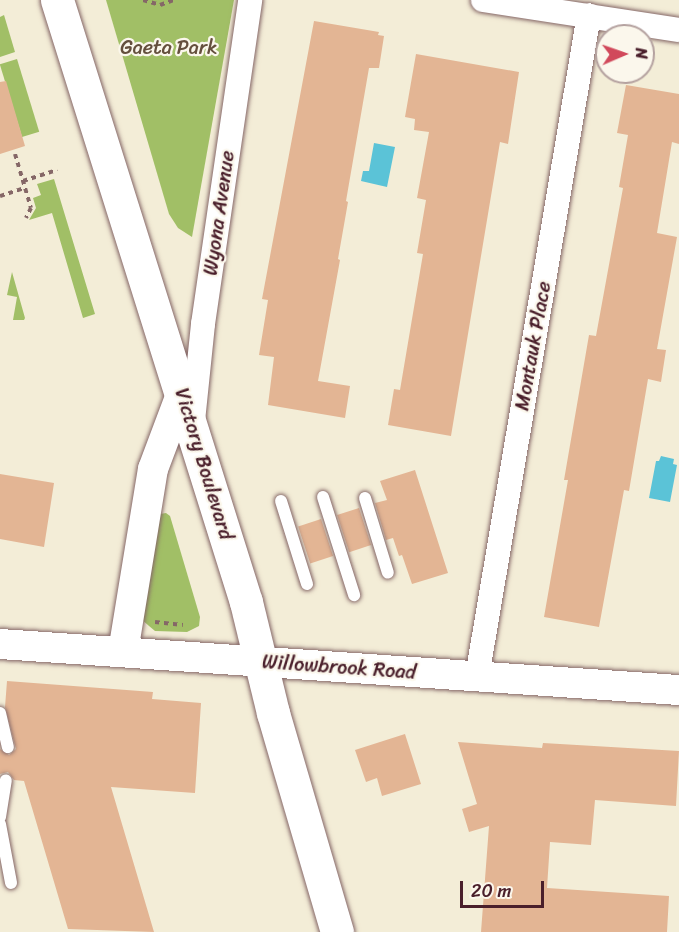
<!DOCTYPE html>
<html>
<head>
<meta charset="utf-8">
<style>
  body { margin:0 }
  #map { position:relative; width:679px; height:932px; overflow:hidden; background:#f3edd7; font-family:Sriracha,sans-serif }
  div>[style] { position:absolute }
  .green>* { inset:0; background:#a1bf66; transform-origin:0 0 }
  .water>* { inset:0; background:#5bc3d7 }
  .building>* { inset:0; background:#e3b594; transform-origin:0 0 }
  .path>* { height:4px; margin-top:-2px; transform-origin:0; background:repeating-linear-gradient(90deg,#856767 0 4.5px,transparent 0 9px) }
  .roads { filter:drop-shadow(0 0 2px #856767) drop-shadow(0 0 2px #856767) }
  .service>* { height:12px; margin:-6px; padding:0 6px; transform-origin:6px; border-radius:6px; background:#fff }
  .minor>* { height:24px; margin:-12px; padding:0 12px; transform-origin:12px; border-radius:12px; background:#fff }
  .tertiary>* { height:30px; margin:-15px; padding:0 15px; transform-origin:15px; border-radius:15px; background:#fff }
  .secondary>* { height:33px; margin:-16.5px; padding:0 16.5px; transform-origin:16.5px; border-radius:16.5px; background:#fff }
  span { translate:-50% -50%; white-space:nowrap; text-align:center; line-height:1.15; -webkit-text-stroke:4.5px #fbf7ec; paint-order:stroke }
  .park-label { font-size:20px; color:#644f3d }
  .street-label { font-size:20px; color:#4a1f2b }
  .north { position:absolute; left:595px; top:24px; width:60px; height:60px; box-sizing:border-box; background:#fbf7ec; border:2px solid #b4a19f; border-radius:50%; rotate:88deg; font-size:16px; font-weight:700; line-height:24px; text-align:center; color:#4a1f2b }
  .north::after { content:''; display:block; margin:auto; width:21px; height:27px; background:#d1495b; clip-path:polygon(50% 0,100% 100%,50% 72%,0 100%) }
  .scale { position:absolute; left:460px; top:881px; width:84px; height:27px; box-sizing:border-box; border:3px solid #4a1f2b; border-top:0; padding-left:8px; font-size:18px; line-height:21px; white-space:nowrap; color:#4a1f2b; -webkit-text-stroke:4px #fbf7ec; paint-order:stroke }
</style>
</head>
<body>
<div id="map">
  <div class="green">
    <div style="clip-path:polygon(106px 0,234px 0,192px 237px,178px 228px,169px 214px)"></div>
    <div style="clip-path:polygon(4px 15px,15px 52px,0 57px,0 17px)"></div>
    <div style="left:17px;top:59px;width:76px;height:18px;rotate:73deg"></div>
    <div style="clip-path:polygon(54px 179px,95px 314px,83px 318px,52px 213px,29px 220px,36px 208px,33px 198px,41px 195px,37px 184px)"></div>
    <div style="clip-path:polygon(12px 272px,25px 318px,24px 320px,13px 320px,17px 297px,7px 295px)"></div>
    <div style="clip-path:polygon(166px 513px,170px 516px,200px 617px,199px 626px,187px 632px,155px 631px,142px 620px,160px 514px)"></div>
  </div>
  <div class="water">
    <div style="clip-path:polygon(374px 143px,395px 147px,387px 187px,361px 181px,363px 171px,369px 171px)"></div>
    <div style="clip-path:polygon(661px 456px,674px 459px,673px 464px,677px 465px,670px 502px,649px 498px,656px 461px,659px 461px)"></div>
  </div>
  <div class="building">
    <div style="clip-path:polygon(314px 21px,379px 32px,378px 35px,384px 36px,379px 68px,369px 68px,346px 201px,348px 202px,338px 259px,340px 260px,318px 381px,350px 386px,345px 418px,268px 405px,274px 357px,259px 355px,268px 300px,262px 299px)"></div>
    <div style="clip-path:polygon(416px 54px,519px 72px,508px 144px,500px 142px,451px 436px,388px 425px,394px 389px,400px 390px,423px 254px,417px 253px,426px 200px,417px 198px,429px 132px,414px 130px,415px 119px,405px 117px)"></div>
    <div style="clip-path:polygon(6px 81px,25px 146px,0 154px,0 82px)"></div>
    <div style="clip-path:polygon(626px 85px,679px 94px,679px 144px,672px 142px,657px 233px,677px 237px,657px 349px,666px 350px,661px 382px,648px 379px,629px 491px,624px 490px,599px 627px,544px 617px,568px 480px,564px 480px,589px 335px,596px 336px,623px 188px,619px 187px,628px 135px,617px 133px)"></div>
    <div style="clip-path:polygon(415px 470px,448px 573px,412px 584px,402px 555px,399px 556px,393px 538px,386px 540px,375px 503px,387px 500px,380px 481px)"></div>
    <div style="clip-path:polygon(0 474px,54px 483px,44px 547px,0 539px)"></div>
    <div style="left:359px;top:508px;width:39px;height:23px;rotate:72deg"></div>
    <div style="left:321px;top:519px;width:39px;height:24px;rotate:72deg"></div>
    <div style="clip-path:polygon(7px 681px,153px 692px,152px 699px,201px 703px,195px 793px,111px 787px,154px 932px,68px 929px,24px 781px,14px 780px,8px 772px,0 774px,0 749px,9px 755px,16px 749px,5px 707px)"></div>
    <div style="clip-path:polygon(405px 734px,421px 784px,382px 796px,377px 778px,366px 782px,355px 750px)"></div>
    <div style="clip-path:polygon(458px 742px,542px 748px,543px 743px,679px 751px,676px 806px,595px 800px,591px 845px,550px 842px,547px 888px,669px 896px,667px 932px,481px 932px,489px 826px,469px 832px,462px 809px,477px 804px)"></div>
  </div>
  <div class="path">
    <div style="left:143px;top:0;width:18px;rotate:16deg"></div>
    <div style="left:160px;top:5px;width:15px;rotate:-20deg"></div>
    <div style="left:15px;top:154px;width:56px;rotate:73.5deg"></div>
    <div style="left:31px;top:208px;width:11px;rotate:117deg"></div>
    <div style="left:23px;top:181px;width:36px;rotate:-18deg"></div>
    <div style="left:0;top:196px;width:26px;rotate:-18deg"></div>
    <div style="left:155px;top:622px;width:28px;rotate:6deg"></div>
  </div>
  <div class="roads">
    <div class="service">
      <div style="left:323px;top:497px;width:103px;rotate:72.4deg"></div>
      <div style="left:365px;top:498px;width:78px;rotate:73deg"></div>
      <div style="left:281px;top:501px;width:87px;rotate:72.6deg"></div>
      <div style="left:0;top:713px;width:35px;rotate:77deg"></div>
      <div style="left:0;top:817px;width:37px;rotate:-81deg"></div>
      <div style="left:0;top:824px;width:60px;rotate:79.4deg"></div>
    </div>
    <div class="minor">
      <div style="left:483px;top:0;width:198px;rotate:8.7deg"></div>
      <div style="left:193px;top:421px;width:98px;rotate:-84.1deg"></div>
      <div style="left:203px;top:324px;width:327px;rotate:-81.7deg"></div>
      <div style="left:477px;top:677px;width:671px;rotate:-80.4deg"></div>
    </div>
    <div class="tertiary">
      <div style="left:0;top:644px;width:681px;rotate:3.88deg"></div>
      <div style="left:123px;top:652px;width:185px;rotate:-80.7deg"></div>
      <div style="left:153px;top:469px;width:82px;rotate:-69.4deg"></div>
    </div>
    <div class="secondary">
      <div style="left:57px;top:0;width:631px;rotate:72.57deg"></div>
      <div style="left:246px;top:602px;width:114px;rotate:76.3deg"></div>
      <div style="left:273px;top:713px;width:228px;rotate:73.7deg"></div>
    </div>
  </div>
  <div class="park-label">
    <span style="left:169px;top:47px">Gaeta Park</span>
  </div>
  <div class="street-label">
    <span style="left:219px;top:213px;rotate:-82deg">Wyona Avenue</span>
    <span style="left:533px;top:346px;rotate:-80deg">Montauk Place</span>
    <span style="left:204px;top:464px;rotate:73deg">Victory Boulevard</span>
    <span style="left:339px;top:667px;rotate:4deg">Willowbrook Road</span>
  </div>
  <div class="north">N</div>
  <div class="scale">20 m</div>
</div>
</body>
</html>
